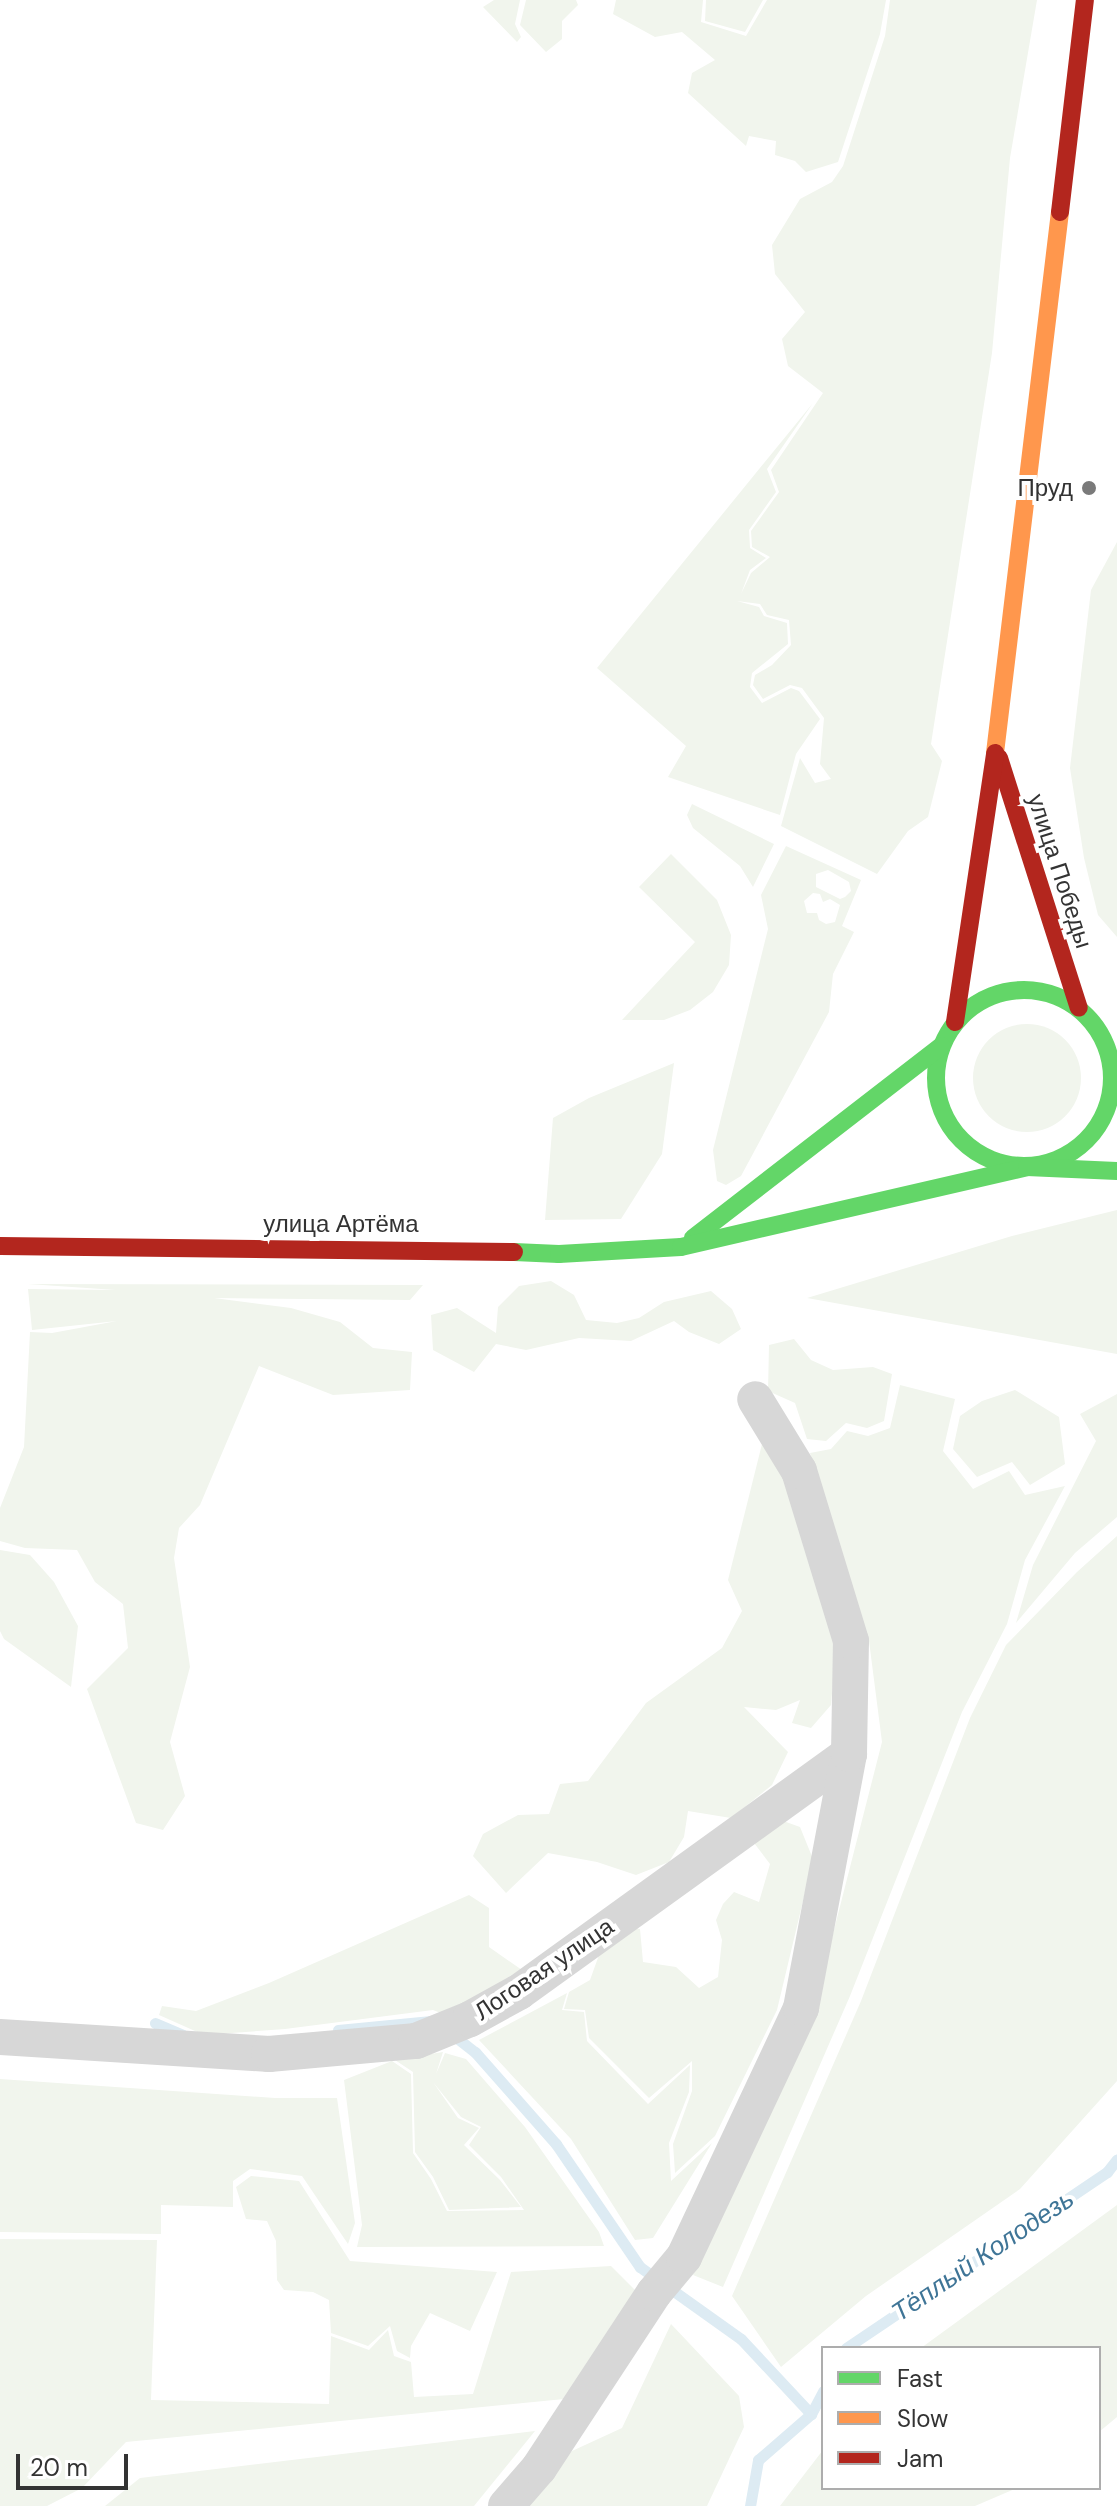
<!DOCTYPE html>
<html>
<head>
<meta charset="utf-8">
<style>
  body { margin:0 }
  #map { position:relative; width:1117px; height:2506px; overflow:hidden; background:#fff; font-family:"DM Sans",sans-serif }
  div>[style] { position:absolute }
  .green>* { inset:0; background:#f1f5ed }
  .round { border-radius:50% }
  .stream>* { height:11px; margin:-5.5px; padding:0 5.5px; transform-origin:5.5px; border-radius:5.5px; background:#ddebf3 }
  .street>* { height:36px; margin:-18px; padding:0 18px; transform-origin:18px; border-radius:18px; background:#d7d7d7 }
  .fast>* { height:18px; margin:-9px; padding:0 9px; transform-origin:9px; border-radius:9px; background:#63d668 }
  .fast>.ring { margin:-9px; padding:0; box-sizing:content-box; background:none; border:18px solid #63d668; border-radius:50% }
  .slow>* { height:18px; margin:-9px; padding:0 9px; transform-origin:9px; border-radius:9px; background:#ff974d }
  .jam>* { height:18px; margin:-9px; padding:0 9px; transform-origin:9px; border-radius:9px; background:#b3261e }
  .dots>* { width:22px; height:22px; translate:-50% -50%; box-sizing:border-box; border:4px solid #fff; border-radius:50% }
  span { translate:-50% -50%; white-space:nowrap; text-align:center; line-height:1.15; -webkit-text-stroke:8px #fff; paint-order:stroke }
  .poi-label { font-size:24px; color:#333 }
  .right { translate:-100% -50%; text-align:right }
  .street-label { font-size:24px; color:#333 }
  .water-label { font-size:26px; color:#3f7597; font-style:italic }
  .legend { position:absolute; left:821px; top:2346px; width:280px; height:144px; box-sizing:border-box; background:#fff; border:2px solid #adadad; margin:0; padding:10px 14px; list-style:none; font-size:24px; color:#333 }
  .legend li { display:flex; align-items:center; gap:16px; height:40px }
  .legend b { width:40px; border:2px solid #adadad }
  .scale { position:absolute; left:16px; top:2454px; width:112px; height:36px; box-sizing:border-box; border:4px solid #333; border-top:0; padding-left:10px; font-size:24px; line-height:28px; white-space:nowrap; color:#333; -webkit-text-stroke:6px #fff; paint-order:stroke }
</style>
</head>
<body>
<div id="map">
  <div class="green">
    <div style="clip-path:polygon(494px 0,520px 0,515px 24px,521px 37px,517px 42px,483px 7px)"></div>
    <div style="clip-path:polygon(526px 0,576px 0,578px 5px,562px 21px,562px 39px,546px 52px,520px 25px)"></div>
    <div style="clip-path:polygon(616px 0,703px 0,701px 22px,746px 36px,767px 0,886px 0,880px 34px,838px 162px,806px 172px,795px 161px,775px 155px,776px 141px,749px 136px,746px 146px,688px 93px,692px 73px,715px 60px,682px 32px,655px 37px,613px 14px)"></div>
    <div style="clip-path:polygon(706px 0,763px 0,745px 32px,705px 21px)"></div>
    <div style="clip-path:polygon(890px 0,1037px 0,1010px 158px,992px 353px,931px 744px,942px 761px,928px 817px,908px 831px,877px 874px,781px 826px,800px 758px,815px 783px,831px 779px,820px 764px,824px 718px,802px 688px,790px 685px,763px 699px,753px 685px,755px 675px,772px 665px,791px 645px,789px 620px,767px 615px,760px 604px,737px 601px,759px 607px,764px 616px,787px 623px,788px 644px,752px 673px,750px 687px,762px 703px,791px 688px,799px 691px,820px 719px,796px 754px,780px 815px,668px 777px,686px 746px,597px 668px,813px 403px,767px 469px,776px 492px,749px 530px,750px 548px,766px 558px,750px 570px,741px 594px,751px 573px,770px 557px,752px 547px,751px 531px,779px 492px,771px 470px,823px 393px,788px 366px,782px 339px,805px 312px,775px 274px,772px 245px,800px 199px,832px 182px,843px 166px,885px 36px)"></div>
    <div style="clip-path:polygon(1117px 542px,1117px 937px,1098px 915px,1084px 858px,1070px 768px,1091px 590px)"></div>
    <div style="clip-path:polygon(692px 804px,774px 844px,753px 887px,740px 866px,693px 828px,687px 815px)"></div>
    <div style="clip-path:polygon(evenodd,786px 846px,861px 880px,842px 926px,854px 932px,833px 974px,829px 1012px,741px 1176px,726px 1185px,717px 1181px,713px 1150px,768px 929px,761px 895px,786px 846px,828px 870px,849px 882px,851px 891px,845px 897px,840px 899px,816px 887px,816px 874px,828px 870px,786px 846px,813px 893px,820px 894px,823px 902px,830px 899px,840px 905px,835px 922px,826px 924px,819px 920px,817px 913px,807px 913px,804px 901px,813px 893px)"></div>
    <div style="clip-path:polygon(671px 854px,717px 900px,731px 935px,729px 965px,713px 992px,690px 1010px,664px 1020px,622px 1020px,695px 942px,639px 887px)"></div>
    <div class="round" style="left:973px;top:1024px;width:108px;height:108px"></div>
    <div style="clip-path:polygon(674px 1063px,662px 1154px,621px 1219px,545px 1220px,553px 1118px,589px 1098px)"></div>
    <div style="clip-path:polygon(1117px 1210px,1117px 1354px,807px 1298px,1012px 1236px)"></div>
    <div style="clip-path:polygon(551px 1281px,574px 1295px,586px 1320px,617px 1323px,639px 1318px,664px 1302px,711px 1291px,732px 1309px,741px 1329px,719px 1344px,689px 1332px,674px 1321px,631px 1341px,579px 1338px,526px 1350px,496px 1344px,474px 1372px,433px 1350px,431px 1315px,457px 1308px,496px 1333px,498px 1307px,519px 1286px)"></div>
    <div style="clip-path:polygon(28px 1284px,423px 1285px,410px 1300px,214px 1298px,291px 1308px,340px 1322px,373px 1348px,412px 1352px,410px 1390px,333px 1395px,259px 1366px,200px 1505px,179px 1528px,174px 1558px,190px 1667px,170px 1742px,185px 1796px,163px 1830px,136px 1823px,87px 1689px,128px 1648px,123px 1604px,95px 1582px,77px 1550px,25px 1548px,0 1541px,0 1508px,24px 1447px,30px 1332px,52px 1333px,117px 1321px,32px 1330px,28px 1289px,116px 1290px)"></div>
    <div style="clip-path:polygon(794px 1339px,811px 1360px,833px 1370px,873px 1367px,892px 1374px,884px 1421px,867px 1428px,846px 1423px,826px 1441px,807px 1439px,795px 1403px,768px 1391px,769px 1345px)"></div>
    <div style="clip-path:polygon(900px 1385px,955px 1399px,943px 1451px,973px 1489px,1009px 1471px,1025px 1495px,1065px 1486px,1025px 1560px,1007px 1624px,962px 1712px,850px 1996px,723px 2287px,693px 2275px,814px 2008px,882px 1742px,869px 1641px,810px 1453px,831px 1449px,847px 1431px,868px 1436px,890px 1428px)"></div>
    <div style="clip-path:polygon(1015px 1390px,1059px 1417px,1065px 1464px,1030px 1485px,1012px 1462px,977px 1477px,953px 1449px,960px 1416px,982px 1401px)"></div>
    <div style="clip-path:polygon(1117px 1394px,1117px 1517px,1075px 1553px,1016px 1623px,1033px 1565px,1096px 1441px,1080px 1414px)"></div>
    <div style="clip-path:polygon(762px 1444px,783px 1469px,837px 1635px,831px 1705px,811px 1728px,792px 1723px,800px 1700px,776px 1710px,744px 1707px,788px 1752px,772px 1785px,731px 1818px,688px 1811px,684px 1837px,669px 1862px,636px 1875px,597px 1862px,548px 1853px,506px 1893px,473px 1856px,483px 1834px,518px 1815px,549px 1814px,560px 1784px,588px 1781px,646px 1703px,722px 1648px,742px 1611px,728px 1580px)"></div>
    <div style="clip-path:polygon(1117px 1536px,1117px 2081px,1020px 2189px,866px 2296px,781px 2367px,732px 2296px,861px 2001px,970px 1718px,1006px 1645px,1077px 1572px)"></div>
    <div style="clip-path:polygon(0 1550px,30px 1555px,54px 1582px,78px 1626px,71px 1687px,4px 1639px,0 1631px)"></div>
    <div style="clip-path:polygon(775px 1818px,800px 1827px,813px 1859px,777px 2010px,715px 2136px,675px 2173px,673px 2144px,692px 2091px,692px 2061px,649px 2098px,589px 2038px,585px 2010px,564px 2009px,569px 1992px,590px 1980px,604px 1941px,626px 1927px,640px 1929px,643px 1962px,676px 1967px,699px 1988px,718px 1977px,722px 1940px,716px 1920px,723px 1904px,734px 1892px,759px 1902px,770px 1864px,751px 1839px)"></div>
    <div style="clip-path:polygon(469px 1895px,489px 1908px,489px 1947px,522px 1970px,451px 2017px,433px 2010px,285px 2029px,204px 2035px,159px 2015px,162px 2006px,196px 2011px,269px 1983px)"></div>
    <div style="clip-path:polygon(567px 1993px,562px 2010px,584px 2012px,587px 2041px,648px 2104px,690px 2065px,689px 2092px,669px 2143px,671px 2181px,712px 2143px,653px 2238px,635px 2240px,571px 2139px,479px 2040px)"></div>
    <div style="clip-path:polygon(443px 2052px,436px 2074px,445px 2053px,466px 2059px,525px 2127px,599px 2232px,604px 2246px,357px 2247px,362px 2225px,344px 2080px,392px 2061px,411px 2074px,413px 2153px,431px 2179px,447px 2211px,524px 2210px,501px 2177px,469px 2145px,481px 2127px,461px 2117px,433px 2082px,458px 2118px,479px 2128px,464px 2145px,500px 2180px,521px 2207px,449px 2210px,433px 2177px,415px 2152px,413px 2072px,395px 2060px)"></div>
    <div style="clip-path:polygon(0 2079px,275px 2098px,337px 2098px,355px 2223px,348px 2244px,302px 2176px,250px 2169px,233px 2181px,233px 2207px,161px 2205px,161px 2234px,0 2232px)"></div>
    <div style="clip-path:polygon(251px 2176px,299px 2181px,350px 2261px,497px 2272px,470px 2331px,430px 2313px,411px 2346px,410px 2358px,397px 2351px,390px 2326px,368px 2346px,331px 2333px,329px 2300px,313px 2292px,284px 2290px,277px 2280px,276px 2241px,267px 2221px,246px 2219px,236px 2187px)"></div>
    <div style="clip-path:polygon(1117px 2205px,1117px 2417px,1099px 2432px,1099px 2348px,921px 2348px)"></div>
    <div style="clip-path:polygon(0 2239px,157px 2240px,151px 2400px,329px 2404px,331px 2336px,369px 2350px,388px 2330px,394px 2356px,411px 2362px,414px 2397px,473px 2394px,511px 2272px,611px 2266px,641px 2296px,564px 2399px,126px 2442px,82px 2488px,47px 2506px,0 2506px)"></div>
    <div style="clip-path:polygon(671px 2324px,739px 2396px,744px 2427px,707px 2506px,525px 2506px,572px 2451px,622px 2428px)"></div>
    <div style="clip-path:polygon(535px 2431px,474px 2506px,105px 2506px,140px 2478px)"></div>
    <div style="clip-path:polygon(823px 2450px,823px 2488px,1017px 2488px,975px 2506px,780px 2506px)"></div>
  </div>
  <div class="stream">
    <div style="left:155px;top:2023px;width:30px;rotate:23deg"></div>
    <div style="left:338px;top:2030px;width:91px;rotate:-5.6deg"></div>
    <div style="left:453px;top:2035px;width:28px;rotate:38deg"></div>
    <div style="left:475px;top:2052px;width:123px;rotate:48.6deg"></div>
    <div style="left:556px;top:2144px;width:149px;rotate:55.7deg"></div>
    <div style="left:640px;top:2267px;width:124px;rotate:35.5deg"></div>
    <div style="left:741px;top:2339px;width:103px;rotate:47deg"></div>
    <div style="left:846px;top:2348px;width:315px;rotate:-34deg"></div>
    <div style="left:1107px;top:2172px;width:16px;rotate:-52deg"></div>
    <div style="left:750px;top:2506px;width:47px;rotate:-80.1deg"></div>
    <div style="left:758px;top:2460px;width:70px;rotate:-41deg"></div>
    <div style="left:811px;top:2414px;width:26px;rotate:-62deg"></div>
  </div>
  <div class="street">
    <div style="left:0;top:2037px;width:270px;rotate:3.6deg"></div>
    <div style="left:269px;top:2054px;width:148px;rotate:-5.1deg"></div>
    <div style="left:416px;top:2041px;width:58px;rotate:-22.2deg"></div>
    <div style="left:470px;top:2019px;width:56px;rotate:-28.9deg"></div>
    <div style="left:519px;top:1992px;width:407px;rotate:-35.8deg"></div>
    <div style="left:506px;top:2506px;width:50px;rotate:-49deg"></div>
    <div style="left:539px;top:2468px;width:209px;rotate:-56.7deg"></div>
    <div style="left:654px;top:2293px;width:47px;rotate:-50.2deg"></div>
    <div style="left:684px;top:2257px;width:275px;rotate:-64.8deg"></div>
    <div style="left:801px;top:2008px;width:258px;rotate:-79.3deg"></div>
    <div style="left:849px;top:1754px;width:113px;rotate:-89deg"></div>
    <div style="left:851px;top:1641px;width:178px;rotate:-107deg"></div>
    <div style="left:799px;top:1471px;width:84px;rotate:-121.4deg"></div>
  </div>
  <div class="fast">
    <div class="ring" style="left:936px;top:990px;width:158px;height:158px"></div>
    <div style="left:693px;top:1238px;width:314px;rotate:-37.7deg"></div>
    <div style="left:514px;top:1252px;width:45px;rotate:2.5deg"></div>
    <div style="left:559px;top:1254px;width:122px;rotate:-3.3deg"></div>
    <div style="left:681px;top:1247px;width:355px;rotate:-13deg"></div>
    <div style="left:1027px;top:1167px;width:90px;rotate:2.5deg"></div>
  </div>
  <div class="slow">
    <div style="left:995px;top:753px;width:545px;rotate:-83.15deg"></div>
  </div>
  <div class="jam">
    <div style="left:1060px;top:212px;width:213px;rotate:-83.3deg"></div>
    <div style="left:999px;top:758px;width:262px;rotate:72.3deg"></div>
    <div style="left:955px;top:1022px;width:272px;rotate:-81.5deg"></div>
    <div style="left:0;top:1246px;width:514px;rotate:0.67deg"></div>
  </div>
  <div class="dots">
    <div style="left:1089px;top:488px;background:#7a7a7a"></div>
  </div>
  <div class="poi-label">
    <span class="right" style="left:1073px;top:488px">Пруд</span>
  </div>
  <div class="street-label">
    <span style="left:1060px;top:871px;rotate:72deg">улица Победы</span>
    <span style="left:341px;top:1224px">улица Артёма</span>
    <span style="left:544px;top:1969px;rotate:-34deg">Логовая улица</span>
  </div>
  <div class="water-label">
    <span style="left:983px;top:2256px;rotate:-34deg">Тёплый Колодезь</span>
  </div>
  <ul class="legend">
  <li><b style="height:10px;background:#63d668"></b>Fast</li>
  <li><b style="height:10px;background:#ff974d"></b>Slow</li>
  <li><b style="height:10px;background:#b3261e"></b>Jam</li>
  </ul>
  <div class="scale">20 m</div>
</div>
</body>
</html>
